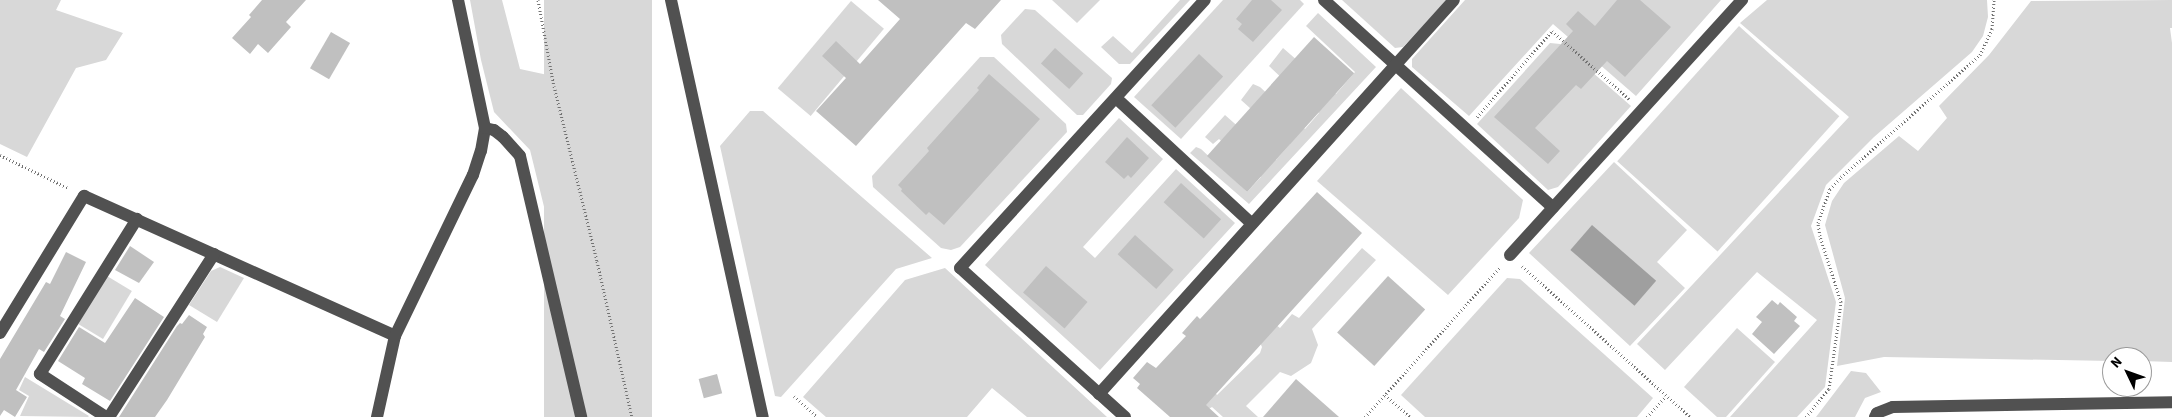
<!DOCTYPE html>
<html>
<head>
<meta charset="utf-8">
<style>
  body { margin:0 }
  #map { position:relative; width:2172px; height:417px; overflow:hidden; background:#fff; font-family:"Source Sans 3",sans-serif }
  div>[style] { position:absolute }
  .green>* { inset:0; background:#d8d8d8; transform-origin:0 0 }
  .water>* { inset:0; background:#9f9f9f; transform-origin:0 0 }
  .building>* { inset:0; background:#c0c0c0; transform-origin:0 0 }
  .path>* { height:3px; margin-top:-1.5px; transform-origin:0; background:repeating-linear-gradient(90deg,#737373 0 1px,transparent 0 3.5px) }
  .minor>* { height:12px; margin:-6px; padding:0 6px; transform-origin:6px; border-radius:6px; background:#515151 }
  span { translate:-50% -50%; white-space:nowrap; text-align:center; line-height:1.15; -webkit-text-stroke:4.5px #fff; paint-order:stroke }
  .north { position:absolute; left:2102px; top:347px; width:50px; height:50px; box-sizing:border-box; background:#fff; border:1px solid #999; border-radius:50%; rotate:312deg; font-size:14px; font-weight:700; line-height:20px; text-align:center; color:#000 }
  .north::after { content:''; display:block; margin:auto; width:18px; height:22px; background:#000; clip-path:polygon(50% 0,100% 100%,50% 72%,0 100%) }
</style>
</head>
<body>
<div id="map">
  <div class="green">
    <div style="clip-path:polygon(0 0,61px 0,56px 10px,123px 33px,106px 60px,76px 68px,27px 157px,0 144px)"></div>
    <div style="clip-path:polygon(470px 0,502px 0,520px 69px,557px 77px,563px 127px,627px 417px,596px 417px,530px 150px,494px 112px,481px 60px)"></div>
    <div style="left:544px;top:0;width:108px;height:427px"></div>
    <div style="clip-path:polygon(1052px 0,1100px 0,1077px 23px)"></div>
    <div style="clip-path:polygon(1180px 0,1190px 0,1130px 64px,1119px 64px,1101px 47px,1113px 36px,1132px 53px)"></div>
    <div style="clip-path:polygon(1223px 0,1300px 0,1304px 4px,1181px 139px,1134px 97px)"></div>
    <div style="clip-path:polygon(1342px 0,1447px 0,1403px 47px,1395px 48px)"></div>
    <div style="clip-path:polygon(1465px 0,1721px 0,1636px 96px,1553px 24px,1469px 116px,1412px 67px,1412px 59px)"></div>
    <div style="clip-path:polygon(1767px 0,1987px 0,1988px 17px,1983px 36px,1972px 52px,1874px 137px,1826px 185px,1811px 226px,1836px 302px,1825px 387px,1797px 417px,1730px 417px,1817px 320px,1757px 272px,1665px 370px,1637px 344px,1849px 117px,1740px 23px)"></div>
    <div style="clip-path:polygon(2172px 0,2172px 28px,2170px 28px,2172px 43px,2172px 362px,2142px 361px,2142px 357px,2112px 357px,2112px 361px,1884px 357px,1837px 366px,1845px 298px,1825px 225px,1832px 201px,1844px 183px,1899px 136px,1918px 151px,1947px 118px,1939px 106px,1989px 55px,2031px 1px)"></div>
    <div style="left:851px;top:1px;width:43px;height:114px;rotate:40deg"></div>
    <div style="clip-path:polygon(1025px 9px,1035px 10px,1112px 78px,1111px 84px,1083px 115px,1077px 115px,1002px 44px,1001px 35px)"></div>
    <div style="clip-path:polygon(1318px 13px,1376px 67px,1249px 204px,1190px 153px,1196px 147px,1201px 149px,1247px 192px,1261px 177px,1219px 139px,1213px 144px,1205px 137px,1225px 115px,1276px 160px,1290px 144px,1241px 100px,1253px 84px,1260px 87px,1305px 129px,1319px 113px,1269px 66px,1283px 48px,1336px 94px,1355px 72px,1306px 26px)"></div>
    <div style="left:1739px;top:26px;width:135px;height:182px;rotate:42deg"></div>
    <div style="clip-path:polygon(1550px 43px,1560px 44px,1631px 106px,1558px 187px,1548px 190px,1477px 124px)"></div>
    <div style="clip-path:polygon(980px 57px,994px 57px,1066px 124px,1067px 132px,960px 247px,951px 250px,941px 248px,873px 187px,872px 176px)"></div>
    <div style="clip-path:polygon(1401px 88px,1523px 200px,1519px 218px,1448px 295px,1317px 181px)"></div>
    <div style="clip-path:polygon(750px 111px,763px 111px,932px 258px,896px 269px,781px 397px,775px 396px,720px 146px)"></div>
    <div style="clip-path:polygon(1119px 118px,1163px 159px,1083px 247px,1095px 258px,1176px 169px,1235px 223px,1100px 370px,985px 265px)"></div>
    <div style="clip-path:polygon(1614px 162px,1687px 230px,1657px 262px,1685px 288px,1630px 346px,1529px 253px)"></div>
    <div style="clip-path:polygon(1362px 248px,1376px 260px,1312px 329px,1318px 345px,1311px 363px,1291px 376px,1280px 372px,1246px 406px,1258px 417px,1223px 417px,1212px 407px,1207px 410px,1200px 405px,1213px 390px,1217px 395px,1260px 353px,1262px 347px,1256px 334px,1262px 314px,1280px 328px,1292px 314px,1299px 318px)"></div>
    <div style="clip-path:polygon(220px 267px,244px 278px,217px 322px,189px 305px,211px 271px)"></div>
    <div style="clip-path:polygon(945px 268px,1107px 417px,1027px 417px,992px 388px,967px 417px,826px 417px,803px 397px,905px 280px)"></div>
    <div style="left:107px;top:276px;width:29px;height:56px;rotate:31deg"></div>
    <div style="clip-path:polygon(1507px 278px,1520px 279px,1653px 398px,1637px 417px,1425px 417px,1401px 395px)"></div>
    <div style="clip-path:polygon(1737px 328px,1775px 362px,1726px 417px,1717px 417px,1684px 387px)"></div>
    <div style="clip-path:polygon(1851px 371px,1866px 373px,1881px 392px,1865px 398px,1855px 417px,1816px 417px)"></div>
    <div style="clip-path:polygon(25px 377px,89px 416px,88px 417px,20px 416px,29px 396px,19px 390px)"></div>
  </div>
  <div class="water">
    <div style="left:1592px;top:225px;width:85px;height:33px;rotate:41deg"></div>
  </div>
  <div class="building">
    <div style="clip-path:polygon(262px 0,306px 0,286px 22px,291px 27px,268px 53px,258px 44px,250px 54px,232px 38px,251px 17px,249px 15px)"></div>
    <div style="clip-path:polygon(878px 0,1001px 0,975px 29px,966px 23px,856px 146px,816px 111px,846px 78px,822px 56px,836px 41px,860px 64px,900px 19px)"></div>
    <div style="clip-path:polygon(1252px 0,1271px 0,1282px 10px,1253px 42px,1238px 29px,1242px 24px,1236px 19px)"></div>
    <div style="clip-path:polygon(1617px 0,1640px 0,1671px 27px,1625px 77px,1607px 61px,1581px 89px,1576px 85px,1535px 128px,1560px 151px,1548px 164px,1494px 117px,1573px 31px,1566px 24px,1578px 11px,1595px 26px)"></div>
    <div style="left:331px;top:32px;width:22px;height:42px;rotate:30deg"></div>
    <div style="left:1314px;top:37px;width:54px;height:160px;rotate:42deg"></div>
    <div style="left:1055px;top:48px;width:38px;height:21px;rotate:42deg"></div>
    <div style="left:1199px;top:54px;width:33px;height:70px;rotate:43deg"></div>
    <div style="clip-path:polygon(989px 74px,1040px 119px,944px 225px,929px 212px,926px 215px,901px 191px,902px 189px,898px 185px,929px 151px,927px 148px,979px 90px,977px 88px)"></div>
    <div style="clip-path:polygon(1127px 137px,1149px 158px,1131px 178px,1128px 175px,1124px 179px,1105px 162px)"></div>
    <div style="left:1181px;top:183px;width:54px;height:26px;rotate:42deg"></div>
    <div style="clip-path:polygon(1317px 192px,1362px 233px,1206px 405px,1219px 417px,1170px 417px,1137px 388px,1140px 384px,1133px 378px,1147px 362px,1156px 368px,1186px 336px,1182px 333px,1197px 316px,1200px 319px)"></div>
    <div style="left:1135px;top:235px;width:52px;height:26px;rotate:42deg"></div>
    <div style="clip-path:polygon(130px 246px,154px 262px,139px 283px,115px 270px)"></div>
    <div style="clip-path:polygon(66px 252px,86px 262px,60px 316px,65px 319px,44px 352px,39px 349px,16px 390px,27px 397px,15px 417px,4px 410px,0 416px,0 359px,46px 282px,50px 284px)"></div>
    <div style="left:1046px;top:266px;width:55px;height:35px;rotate:41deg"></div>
    <div style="left:1388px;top:276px;width:50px;height:76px;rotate:42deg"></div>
    <div style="clip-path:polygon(135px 298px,164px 317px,110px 401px,82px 384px,85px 378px,58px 361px,79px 327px,105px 343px)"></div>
    <div style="clip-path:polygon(1772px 300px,1778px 305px,1780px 302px,1797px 317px,1794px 321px,1800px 326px,1774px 354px,1752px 334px,1762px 322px,1756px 317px)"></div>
    <div style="clip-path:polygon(189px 315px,207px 327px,203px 334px,205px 337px,167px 400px,155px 417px,119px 417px,177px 326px,180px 323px,182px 324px)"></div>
    <div style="left:717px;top:374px;width:20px;height:19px;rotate:75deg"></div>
    <div style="clip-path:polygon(1296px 379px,1339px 417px,1263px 417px)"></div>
  </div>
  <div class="path">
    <div style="left:538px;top:0;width:87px;rotate:79.5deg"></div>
    <div style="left:554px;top:86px;width:180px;rotate:76.2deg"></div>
    <div style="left:597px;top:261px;width:160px;rotate:77.4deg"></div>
    <div style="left:1477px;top:117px;width:114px;rotate:-48.9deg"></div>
    <div style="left:1552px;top:31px;width:103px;rotate:41.4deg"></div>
    <div style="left:0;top:155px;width:76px;rotate:25.9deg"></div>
    <div style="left:1522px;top:266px;width:226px;rotate:41.9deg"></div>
    <div style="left:1385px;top:395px;width:33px;rotate:41deg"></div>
    <div style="left:794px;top:396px;width:31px;rotate:42deg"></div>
    <div style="left:1365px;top:417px;width:202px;rotate:-48deg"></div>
    <div style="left:1647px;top:417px;width:28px;rotate:-48deg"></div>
    <div style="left:1806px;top:417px;width:36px;rotate:-51deg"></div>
    <div style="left:1829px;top:389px;width:88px;rotate:-82.1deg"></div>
    <div style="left:1841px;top:302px;width:69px;rotate:-107.7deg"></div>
    <div style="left:1820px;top:236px;width:13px;rotate:-99deg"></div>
    <div style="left:1818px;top:223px;width:36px;rotate:-71deg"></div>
    <div style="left:1830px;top:189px;width:16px;rotate:-47deg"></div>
    <div style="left:1841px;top:177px;width:185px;rotate:-41.3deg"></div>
    <div style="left:1980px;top:55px;width:29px;rotate:-65deg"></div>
    <div style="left:1992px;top:29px;width:29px;rotate:-86deg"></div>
  </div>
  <div class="minor">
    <div style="left:671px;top:0;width:427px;rotate:77.6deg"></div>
    <div style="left:1324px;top:0;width:309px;rotate:42.2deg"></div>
    <div style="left:1116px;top:98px;width:185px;rotate:42.8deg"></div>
    <div style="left:485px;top:128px;width:9px;rotate:13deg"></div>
    <div style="left:494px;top:130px;width:11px;rotate:38deg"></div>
    <div style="left:503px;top:137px;width:25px;rotate:48deg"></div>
    <div style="left:520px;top:156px;width:268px;rotate:76.8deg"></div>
    <div style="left:1510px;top:255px;width:345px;rotate:-47.7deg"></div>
    <div style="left:0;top:333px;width:161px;rotate:-58.5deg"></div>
    <div style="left:84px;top:196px;width:341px;rotate:24.2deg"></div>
    <div style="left:1099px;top:394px;width:530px;rotate:-47.98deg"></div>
    <div style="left:106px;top:417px;width:79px;rotate:-146.9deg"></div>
    <div style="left:40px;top:374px;width:183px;rotate:-58deg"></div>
    <div style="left:109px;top:417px;width:194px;rotate:-57.2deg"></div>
    <div style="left:377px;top:417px;width:83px;rotate:-77.5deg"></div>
    <div style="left:395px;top:336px;width:179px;rotate:-64.2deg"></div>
    <div style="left:473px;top:175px;width:25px;rotate:-72deg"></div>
    <div style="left:481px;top:151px;width:23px;rotate:-80deg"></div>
    <div style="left:485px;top:128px;width:131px;rotate:-101.9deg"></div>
    <div style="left:1125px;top:417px;width:222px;rotate:-137.9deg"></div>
    <div style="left:960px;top:268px;width:363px;rotate:-47.6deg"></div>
    <div style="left:1875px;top:417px;width:4px;rotate:-63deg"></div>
    <div style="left:1877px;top:413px;width:17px;rotate:-21deg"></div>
    <div style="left:1893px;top:407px;width:279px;rotate:-1deg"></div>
  </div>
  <div class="north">N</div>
</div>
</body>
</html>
